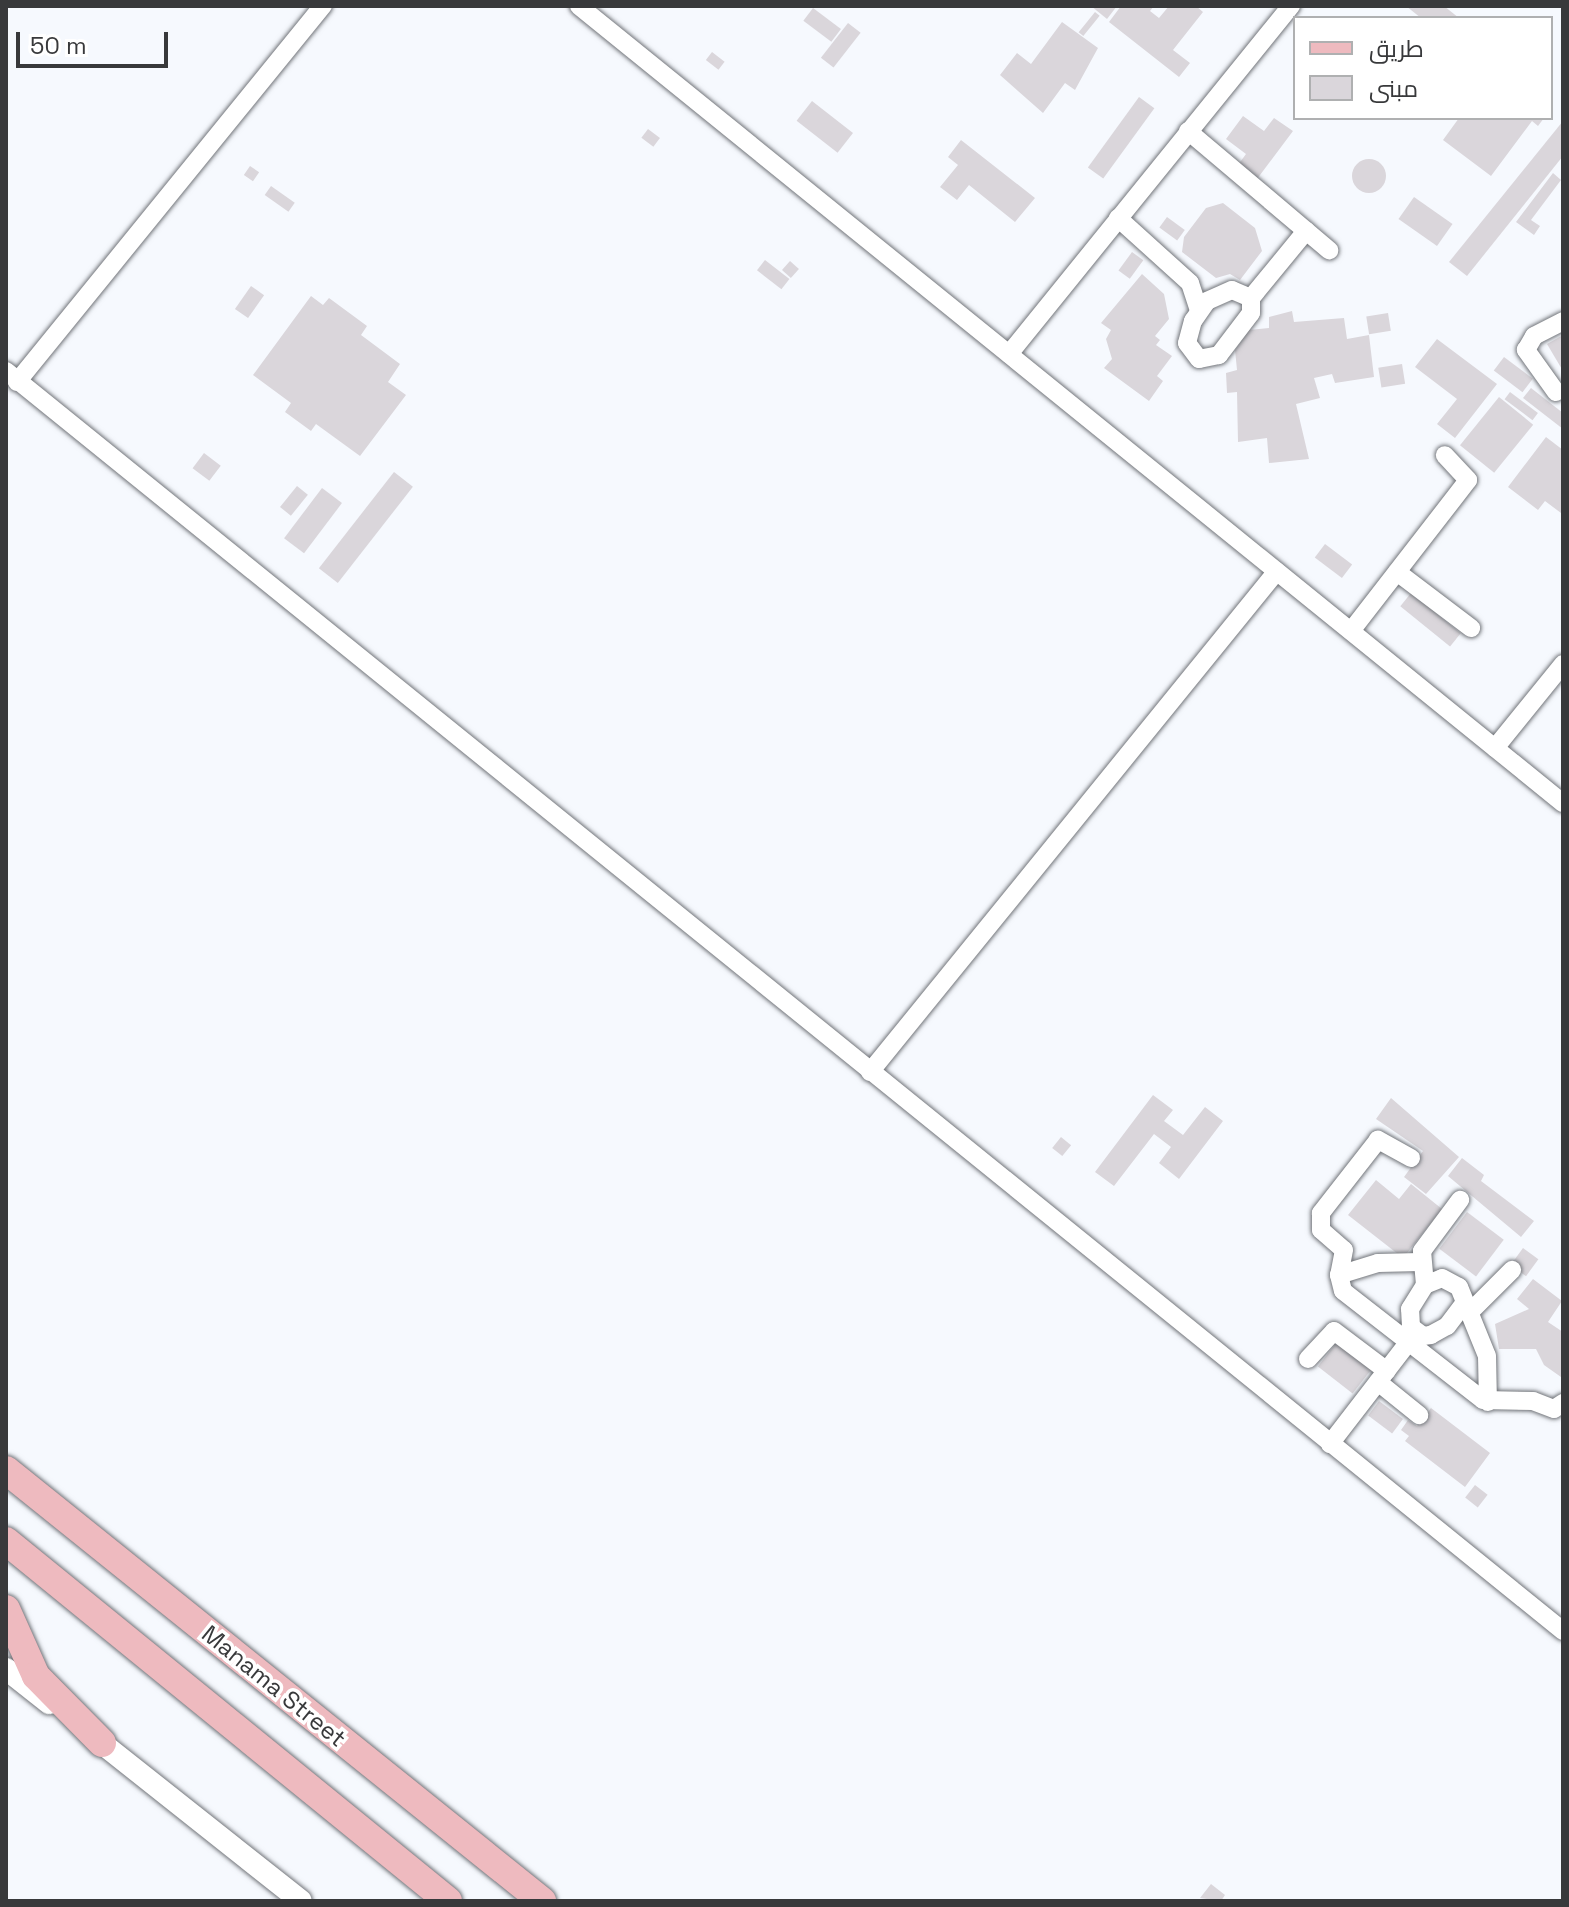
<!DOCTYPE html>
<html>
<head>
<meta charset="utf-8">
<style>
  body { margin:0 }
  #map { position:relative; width:1569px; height:1907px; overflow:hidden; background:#f6f9fe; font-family:"Space Grotesk",Cairo,sans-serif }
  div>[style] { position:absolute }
  .building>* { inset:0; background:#dad6db; transform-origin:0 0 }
  .round { border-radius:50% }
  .roads { filter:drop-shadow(0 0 2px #72757a) drop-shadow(0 0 2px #72757a) }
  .minor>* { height:18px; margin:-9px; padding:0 9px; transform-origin:9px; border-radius:9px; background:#fff }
  .tertiary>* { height:22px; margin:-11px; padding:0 11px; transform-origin:11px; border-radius:11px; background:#fff }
  .primary>* { height:28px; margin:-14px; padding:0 14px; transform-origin:14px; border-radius:14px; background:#eebabf }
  span { translate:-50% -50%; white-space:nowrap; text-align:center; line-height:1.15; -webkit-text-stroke:7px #fff; paint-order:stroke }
  .street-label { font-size:24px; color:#38393b }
  .frame { position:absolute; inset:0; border:8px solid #38393b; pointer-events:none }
  .legend { position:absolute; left:1293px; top:16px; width:260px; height:104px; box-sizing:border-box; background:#fff; border:2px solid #afb0b1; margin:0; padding:10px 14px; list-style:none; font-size:24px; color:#38393b }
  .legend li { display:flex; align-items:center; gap:16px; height:40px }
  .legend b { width:40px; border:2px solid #afb0b1 }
  .scale { position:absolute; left:16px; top:32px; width:152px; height:36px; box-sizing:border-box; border:4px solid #38393b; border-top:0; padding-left:10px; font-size:24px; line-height:28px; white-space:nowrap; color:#38393b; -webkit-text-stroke:6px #fff; paint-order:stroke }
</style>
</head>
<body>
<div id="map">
  <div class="building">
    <div style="clip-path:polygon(1091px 6px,1117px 6px,1107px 19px)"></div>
    <div style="clip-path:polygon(1121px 6px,1154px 6px,1150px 11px,1159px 18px,1169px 6px,1196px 6px,1203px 12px,1173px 50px,1190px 63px,1179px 77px,1109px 22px)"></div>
    <div style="clip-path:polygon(1406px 6px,1444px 6px,1459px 18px,1421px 18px)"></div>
    <div style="left:813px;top:8px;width:35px;height:16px;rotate:37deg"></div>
    <div style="left:1095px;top:12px;width:6px;height:26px;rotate:39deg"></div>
    <div style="clip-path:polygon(1062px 22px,1098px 48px,1075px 90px,1065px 83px,1043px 113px,1000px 75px,1017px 53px,1031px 64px)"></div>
    <div style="left:848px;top:23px;width:16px;height:44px;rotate:38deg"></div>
    <div style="left:712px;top:52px;width:16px;height:10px;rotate:38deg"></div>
    <div style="left:1139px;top:97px;width:19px;height:87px;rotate:36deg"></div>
    <div style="left:812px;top:101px;width:52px;height:25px;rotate:38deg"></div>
    <div style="clip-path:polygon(1243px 116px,1264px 131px,1274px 118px,1293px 131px,1257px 179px,1238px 165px,1246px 154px,1226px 139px)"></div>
    <div style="clip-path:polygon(1459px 118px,1544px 118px,1538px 126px,1532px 121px,1491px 176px,1443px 140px)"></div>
    <div style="clip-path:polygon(1563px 121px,1563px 156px,1467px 276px,1449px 262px)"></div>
    <div style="left:648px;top:129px;width:15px;height:11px;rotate:37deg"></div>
    <div style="clip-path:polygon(961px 140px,1035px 198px,1015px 222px,969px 185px,957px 200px,940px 187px,958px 165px,948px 157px)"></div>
    <div class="round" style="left:1352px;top:159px;width:34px;height:34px"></div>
    <div style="left:250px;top:166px;width:11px;height:11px;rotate:34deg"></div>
    <div style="clip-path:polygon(1553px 173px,1561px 180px,1531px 220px,1540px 226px,1534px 235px,1516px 222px)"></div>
    <div style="left:271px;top:186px;width:29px;height:11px;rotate:35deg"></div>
    <div style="left:1414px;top:197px;width:47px;height:27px;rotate:35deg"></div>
    <div style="clip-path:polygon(1223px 203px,1255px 228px,1262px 251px,1240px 280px,1230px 274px,1216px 278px,1182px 252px,1184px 237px,1206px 208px)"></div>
    <div style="left:1167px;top:217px;width:22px;height:13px;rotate:36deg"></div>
    <div style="left:1132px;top:252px;width:14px;height:23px;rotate:36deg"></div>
    <div style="left:765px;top:260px;width:31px;height:13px;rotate:38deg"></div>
    <div style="left:790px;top:261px;width:12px;height:12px;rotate:42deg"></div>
    <div style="clip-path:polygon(1142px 274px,1164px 294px,1169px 319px,1155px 336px,1160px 340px,1156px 345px,1172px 356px,1157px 376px,1163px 381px,1149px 401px,1104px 368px,1112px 359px,1106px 339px,1111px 330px,1101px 323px)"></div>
    <div style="left:251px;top:286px;width:16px;height:28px;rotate:35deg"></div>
    <div style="clip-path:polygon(311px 296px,323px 305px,329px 298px,367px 326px,361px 335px,400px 364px,388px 382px,406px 395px,360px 456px,316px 424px,311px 431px,285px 412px,291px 403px,253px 375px)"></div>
    <div style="clip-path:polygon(1292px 311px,1294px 322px,1344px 318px,1347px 339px,1369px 335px,1374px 377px,1335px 383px,1332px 374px,1314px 378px,1320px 398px,1296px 404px,1309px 459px,1269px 463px,1267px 438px,1238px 442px,1237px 392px,1227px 393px,1226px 373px,1237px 370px,1235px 350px,1249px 330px,1269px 328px,1269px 317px)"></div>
    <div style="left:1388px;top:313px;width:18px;height:22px;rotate:81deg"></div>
    <div style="clip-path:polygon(1563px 335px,1563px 371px,1547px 344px)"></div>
    <div style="clip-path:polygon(1437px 339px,1497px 384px,1455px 438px,1437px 424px,1457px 399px,1415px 367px)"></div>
    <div style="left:1504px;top:357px;width:36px;height:17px;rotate:37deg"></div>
    <div style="left:1402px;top:364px;width:20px;height:24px;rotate:81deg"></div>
    <div style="clip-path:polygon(1531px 388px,1563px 413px,1563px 429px,1523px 398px)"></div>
    <div style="left:1510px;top:392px;width:35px;height:9px;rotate:37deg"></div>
    <div style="left:1499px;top:397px;width:44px;height:62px;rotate:39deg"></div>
    <div style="clip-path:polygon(1546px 437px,1563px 450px,1561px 513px,1545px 501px,1538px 510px,1508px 487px)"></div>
    <div style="left:204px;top:453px;width:21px;height:19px;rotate:37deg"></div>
    <div style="left:394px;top:472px;width:24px;height:122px;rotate:38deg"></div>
    <div style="left:297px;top:486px;width:14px;height:27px;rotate:39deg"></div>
    <div style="left:322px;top:488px;width:25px;height:63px;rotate:37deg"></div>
    <div style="left:1325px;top:544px;width:34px;height:17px;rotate:37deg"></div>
    <div style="left:1411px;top:593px;width:64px;height:17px;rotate:39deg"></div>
    <div style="clip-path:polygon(1153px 1095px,1173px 1110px,1164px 1121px,1183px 1135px,1205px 1107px,1223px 1121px,1179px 1179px,1159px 1163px,1171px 1147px,1154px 1134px,1114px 1186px,1095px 1172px)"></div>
    <div style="clip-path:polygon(1391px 1098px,1459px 1157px,1426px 1194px,1404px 1177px,1423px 1151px,1376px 1119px)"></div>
    <div style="left:1061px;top:1137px;width:13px;height:14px;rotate:39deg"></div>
    <div style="clip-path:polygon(1462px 1158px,1484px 1175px,1481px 1181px,1534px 1221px,1521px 1237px,1448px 1176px)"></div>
    <div style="clip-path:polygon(1376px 1180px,1399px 1199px,1411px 1184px,1442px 1209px,1403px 1258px,1348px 1215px)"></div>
    <div style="left:1467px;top:1212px;width:46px;height:46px;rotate:37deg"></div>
    <div style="left:1523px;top:1248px;width:19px;height:21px;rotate:36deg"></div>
    <div style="clip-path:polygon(1533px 1279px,1562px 1301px,1548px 1322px,1563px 1332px,1561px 1377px,1544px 1365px,1536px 1349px,1499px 1349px,1495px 1324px,1529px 1309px,1517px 1299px)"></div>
    <div style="left:1337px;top:1342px;width:44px;height:31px;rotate:38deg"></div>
    <div style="left:1379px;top:1401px;width:30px;height:18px;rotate:37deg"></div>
    <div style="clip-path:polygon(1431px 1408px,1490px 1453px,1465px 1487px,1405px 1441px,1409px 1436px,1401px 1430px,1408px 1420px,1417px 1426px)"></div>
    <div style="left:1475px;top:1485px;width:16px;height:16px;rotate:38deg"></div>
    <div style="clip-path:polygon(1211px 1884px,1225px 1895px,1221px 1901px,1200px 1898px)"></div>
  </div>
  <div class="roads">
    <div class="minor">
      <div style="left:579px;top:6px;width:1266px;rotate:39.01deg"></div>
      <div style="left:1188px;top:131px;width:185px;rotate:40.2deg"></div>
      <div style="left:1118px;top:218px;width:97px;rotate:42.1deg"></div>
      <div style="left:1190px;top:283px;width:29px;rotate:72deg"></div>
      <div style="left:1232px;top:290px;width:21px;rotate:23deg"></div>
      <div style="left:1251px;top:298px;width:15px;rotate:90deg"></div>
      <div style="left:1251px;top:313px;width:53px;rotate:127.3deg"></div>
      <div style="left:1219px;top:355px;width:20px;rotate:169deg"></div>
      <div style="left:1199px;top:359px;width:20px;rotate:-127deg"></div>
      <div style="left:1187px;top:343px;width:23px;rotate:-75deg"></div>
      <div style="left:1193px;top:321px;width:24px;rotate:-55deg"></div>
      <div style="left:1207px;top:301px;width:27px;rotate:-24deg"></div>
      <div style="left:1251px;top:298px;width:87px;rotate:-50.6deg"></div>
      <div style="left:1009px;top:354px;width:448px;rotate:-51deg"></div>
      <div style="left:6px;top:371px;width:2003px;rotate:38.98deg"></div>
      <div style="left:17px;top:382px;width:485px;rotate:-50.9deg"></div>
      <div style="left:1556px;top:392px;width:52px;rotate:-125.5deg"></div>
      <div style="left:1526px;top:350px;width:16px;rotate:-60deg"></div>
      <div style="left:1534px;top:336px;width:33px;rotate:-27deg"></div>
      <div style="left:1397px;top:572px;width:93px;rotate:37.1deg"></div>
      <div style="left:1351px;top:631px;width:191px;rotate:-52.2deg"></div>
      <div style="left:1468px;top:480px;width:34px;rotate:-133deg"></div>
      <div style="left:1495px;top:748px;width:108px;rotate:-51deg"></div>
      <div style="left:870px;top:1072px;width:645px;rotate:-50.91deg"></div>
      <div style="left:1411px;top:1158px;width:38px;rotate:-151deg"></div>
      <div style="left:1378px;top:1140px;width:93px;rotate:128deg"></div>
      <div style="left:1321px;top:1213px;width:17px;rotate:90deg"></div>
      <div style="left:1321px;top:1230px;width:30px;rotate:41deg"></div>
      <div style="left:1344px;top:1250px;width:25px;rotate:101deg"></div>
      <div style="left:1339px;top:1275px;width:16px;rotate:76deg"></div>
      <div style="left:1343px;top:1291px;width:177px;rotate:37.9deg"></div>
      <div style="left:1483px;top:1400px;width:50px;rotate:1.1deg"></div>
      <div style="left:1533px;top:1401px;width:22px;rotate:21deg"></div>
      <div style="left:1554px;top:1409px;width:11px;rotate:-34deg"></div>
      <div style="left:1339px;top:1275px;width:41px;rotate:-17.1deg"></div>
      <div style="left:1378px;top:1263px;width:42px;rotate:-1.4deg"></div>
      <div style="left:1425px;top:1285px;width:34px;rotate:-95deg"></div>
      <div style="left:1422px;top:1251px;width:64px;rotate:-53.3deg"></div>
      <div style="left:1463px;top:1305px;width:26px;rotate:127deg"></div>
      <div style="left:1447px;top:1326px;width:18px;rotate:151deg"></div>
      <div style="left:1431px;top:1335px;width:8px;rotate:173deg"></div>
      <div style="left:1423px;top:1336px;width:15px;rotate:-143deg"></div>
      <div style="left:1411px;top:1327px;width:18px;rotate:-93deg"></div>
      <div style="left:1410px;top:1309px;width:28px;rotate:-58deg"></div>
      <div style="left:1425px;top:1285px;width:18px;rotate:-22deg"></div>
      <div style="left:1442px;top:1278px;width:19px;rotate:28deg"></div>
      <div style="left:1459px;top:1287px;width:74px;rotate:67.9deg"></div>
      <div style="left:1487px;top:1356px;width:46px;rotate:88.8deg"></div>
      <div style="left:1469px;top:1313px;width:61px;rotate:-45deg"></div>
      <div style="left:1308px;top:1359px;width:38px;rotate:-47deg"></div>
      <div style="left:1334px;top:1331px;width:66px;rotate:37deg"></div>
      <div style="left:1378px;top:1382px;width:53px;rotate:38.8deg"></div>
      <div style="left:1330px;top:1444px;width:138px;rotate:-52.4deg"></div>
    </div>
    <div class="tertiary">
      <div style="left:6px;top:1669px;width:55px;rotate:38.3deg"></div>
      <div style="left:89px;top:1733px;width:270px;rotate:38.4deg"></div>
    </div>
    <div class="primary">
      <div style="left:6px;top:1470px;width:688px;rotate:38.8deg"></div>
      <div style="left:6px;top:1541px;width:570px;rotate:39.16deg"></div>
      <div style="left:6px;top:1609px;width:73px;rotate:65.9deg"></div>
      <div style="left:36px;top:1676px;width:94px;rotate:45.4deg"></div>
    </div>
  </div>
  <div class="street-label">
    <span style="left:274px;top:1686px;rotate:39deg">Manama Street</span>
  </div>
  <div class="frame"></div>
  <ul class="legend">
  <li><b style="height:10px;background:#eebabf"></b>طريق</li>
  <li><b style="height:22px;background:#dad6db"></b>مبنى</li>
  </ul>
  <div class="scale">50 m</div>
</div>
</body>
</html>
